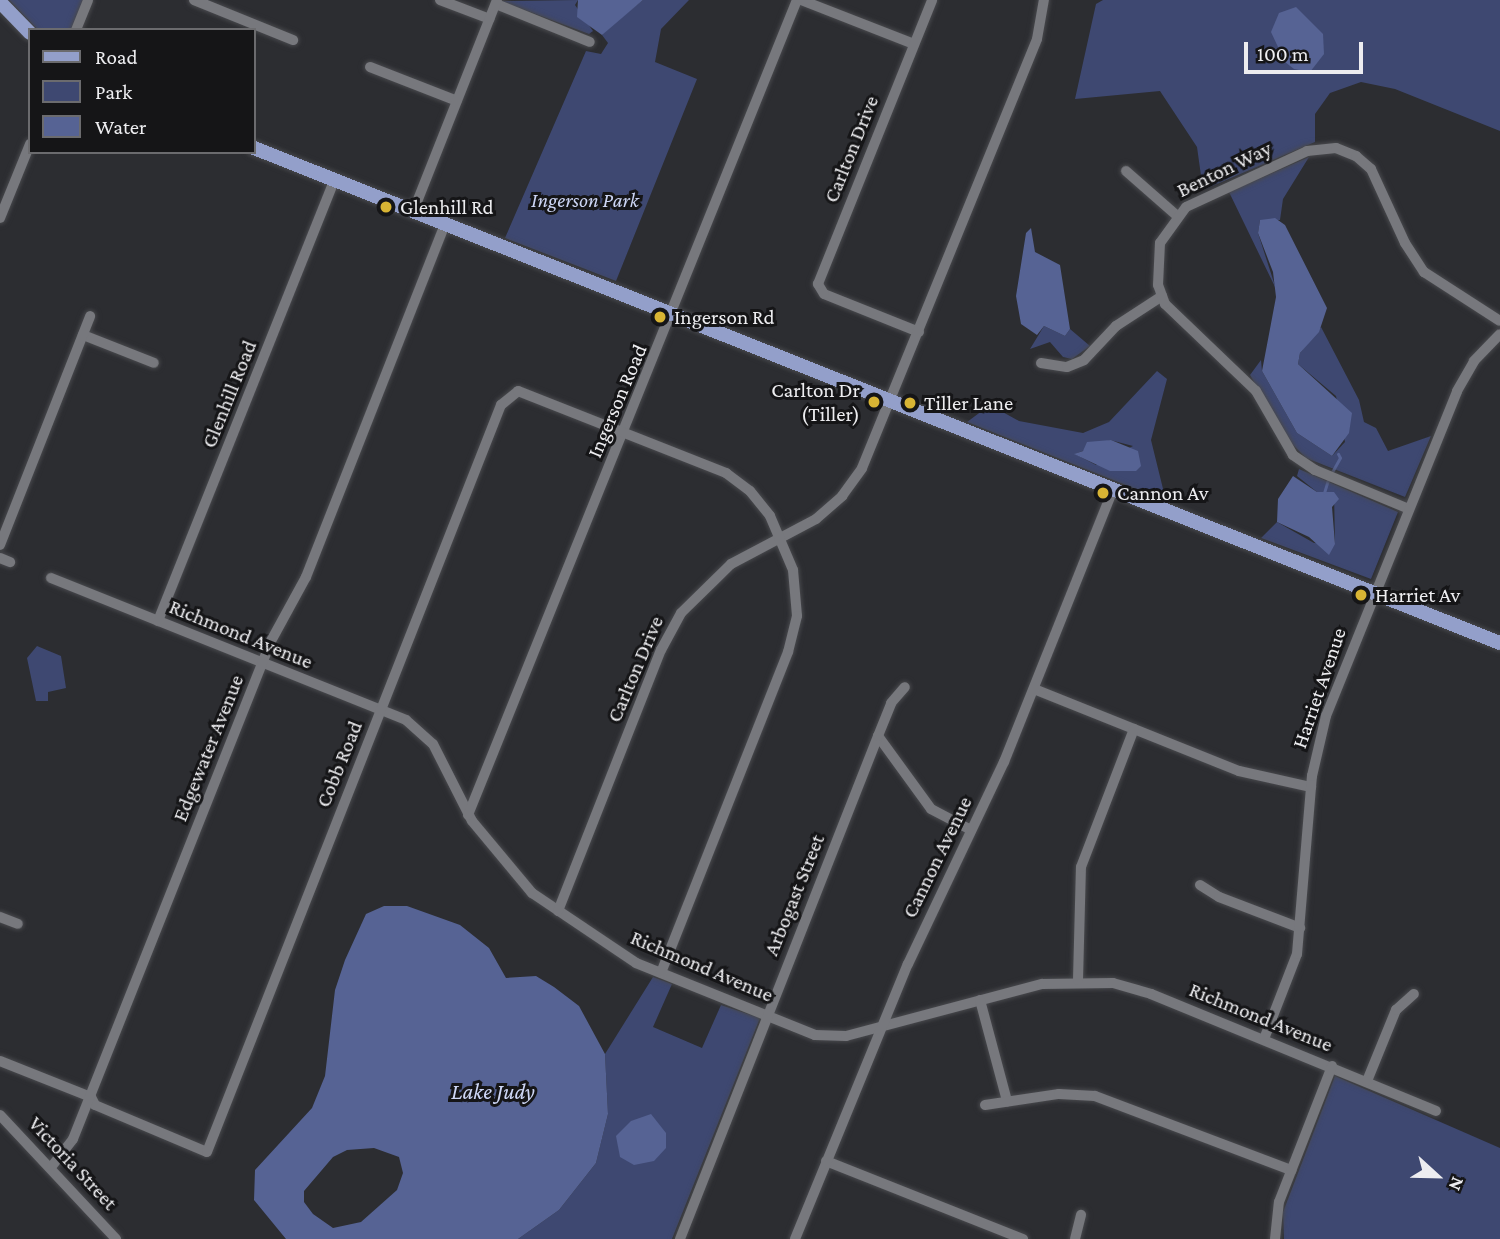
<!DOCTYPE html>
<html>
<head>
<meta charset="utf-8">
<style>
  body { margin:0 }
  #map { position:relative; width:1500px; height:1239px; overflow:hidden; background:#2c2d31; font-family:"Crimson Pro",serif }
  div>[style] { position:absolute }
  .green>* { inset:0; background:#3e4871 }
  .water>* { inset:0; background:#566394 }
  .stream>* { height:2.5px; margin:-1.25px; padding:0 1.25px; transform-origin:1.25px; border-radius:1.25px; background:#566394 }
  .roads { filter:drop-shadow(0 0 2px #48494d) drop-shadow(0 0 2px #48494d) }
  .minor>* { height:10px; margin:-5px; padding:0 5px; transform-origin:5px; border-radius:5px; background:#77787d }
  .major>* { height:14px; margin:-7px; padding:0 7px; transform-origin:7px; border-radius:7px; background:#939fca }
  .dots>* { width:19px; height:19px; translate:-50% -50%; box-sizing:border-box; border:4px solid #151517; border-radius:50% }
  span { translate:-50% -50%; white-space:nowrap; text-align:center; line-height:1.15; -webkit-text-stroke:6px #151517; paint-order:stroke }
  .street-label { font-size:21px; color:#ededf0 }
  .park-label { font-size:21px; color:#ccd5f4; font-style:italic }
  .poi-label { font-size:21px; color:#ededf0 }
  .left { translate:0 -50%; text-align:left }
  .right { translate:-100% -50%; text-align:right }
  .water-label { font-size:23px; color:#ced7f6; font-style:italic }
  .legend { position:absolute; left:28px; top:28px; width:228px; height:126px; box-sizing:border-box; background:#151517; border:2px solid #6b6b6e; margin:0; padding:9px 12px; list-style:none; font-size:21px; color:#ededf0 }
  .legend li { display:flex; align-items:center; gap:14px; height:35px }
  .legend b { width:35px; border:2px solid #6b6b6e }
  .north { position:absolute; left:1402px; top:1141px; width:70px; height:70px; -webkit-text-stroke:5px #151517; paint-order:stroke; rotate:112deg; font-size:19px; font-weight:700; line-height:28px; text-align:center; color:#ededf0 }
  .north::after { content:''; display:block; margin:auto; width:24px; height:32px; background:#ededf0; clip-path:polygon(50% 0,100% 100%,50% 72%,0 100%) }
  .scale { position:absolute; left:1244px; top:42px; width:119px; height:32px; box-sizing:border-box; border:4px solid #ededf0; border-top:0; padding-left:9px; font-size:21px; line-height:24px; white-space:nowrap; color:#ededf0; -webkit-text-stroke:5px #151517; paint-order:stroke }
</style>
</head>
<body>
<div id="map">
  <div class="green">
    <div style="clip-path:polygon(9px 0,83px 0,71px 30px,38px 30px)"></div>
    <div style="clip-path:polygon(578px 0,575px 5px,593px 31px,589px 34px,501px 1px)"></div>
    <div style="clip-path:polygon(643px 0,689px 0,661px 29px,655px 62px,697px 79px,616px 281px,505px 238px,586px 51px,601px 54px,608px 43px,602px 35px,606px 30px)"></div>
    <div style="clip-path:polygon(1103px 0,1500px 0,1500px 131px,1395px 89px,1361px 82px,1330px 93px,1315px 114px,1315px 142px,1203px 190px,1197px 147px,1160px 91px,1075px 99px,1096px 4px)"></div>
    <div style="clip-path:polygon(1309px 157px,1283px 199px,1280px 220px,1260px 220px,1258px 233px,1276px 289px,1229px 192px)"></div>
    <div style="clip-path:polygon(1044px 326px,1065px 336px,1070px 329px,1090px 346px,1072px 359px,1063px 357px,1050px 342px,1030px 349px)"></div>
    <div style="clip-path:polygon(1321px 327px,1359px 400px,1364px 422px,1376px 428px,1388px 451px,1431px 436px,1405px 497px,1306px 458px,1289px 441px,1250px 375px,1261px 360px,1262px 371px,1297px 433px,1332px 456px,1345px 442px,1336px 396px,1298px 364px,1300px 353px)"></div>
    <div style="clip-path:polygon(evenodd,1157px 371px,1167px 379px,1151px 440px,1166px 501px,967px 422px,990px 405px,1019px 421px,1083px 433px,1109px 422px,1157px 371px,1110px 440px,1133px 446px,1096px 465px,1075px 454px,1110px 440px)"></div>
    <div style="clip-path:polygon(1299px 469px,1398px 512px,1371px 579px,1261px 538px,1277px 522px,1314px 543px,1335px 544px,1334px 492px,1317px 492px,1297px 476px)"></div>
    <div style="clip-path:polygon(37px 646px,61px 656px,66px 688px,48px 692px,48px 701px,36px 701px,27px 658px)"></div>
    <div style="clip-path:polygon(653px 977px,672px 984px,653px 1027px,702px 1048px,721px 1005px,760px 1018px,672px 1239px,518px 1239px,559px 1210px,596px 1163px,608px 1114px,605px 1054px)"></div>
    <div style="clip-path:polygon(1335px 1076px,1500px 1148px,1500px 1239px,1284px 1239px,1283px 1212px)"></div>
  </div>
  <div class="water">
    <div style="clip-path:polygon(578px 0,643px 0,602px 35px,577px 17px)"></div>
    <div style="clip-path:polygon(1296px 7px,1323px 34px,1324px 54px,1310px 72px,1294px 69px,1285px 62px,1271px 32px,1279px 13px)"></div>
    <div style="clip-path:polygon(1275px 218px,1285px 225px,1327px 308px,1319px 332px,1300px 353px,1298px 364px,1352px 413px,1349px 433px,1332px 456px,1297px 433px,1262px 371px,1276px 297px,1273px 272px,1258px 233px,1260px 220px)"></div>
    <div style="clip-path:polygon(1031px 228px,1035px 252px,1060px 265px,1070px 329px,1065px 336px,1044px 326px,1037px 335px,1021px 324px,1016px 296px,1026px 233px)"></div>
    <div style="clip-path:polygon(1111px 440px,1138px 451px,1141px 466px,1136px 471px,1110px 471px,1074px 454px,1083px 451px,1087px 442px)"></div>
    <div style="clip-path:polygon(1293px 476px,1317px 492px,1334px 492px,1339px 499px,1332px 507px,1335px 544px,1329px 555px,1309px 537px,1277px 522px,1278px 499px)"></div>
    <div style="clip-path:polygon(evenodd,384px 906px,407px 906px,460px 925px,489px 948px,506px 978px,536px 976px,554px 987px,579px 1006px,605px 1054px,608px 1114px,596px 1163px,559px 1210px,518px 1239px,286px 1239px,254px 1200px,255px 1170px,312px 1108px,325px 1076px,335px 990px,345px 960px,366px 914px,384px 906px,374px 1148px,399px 1157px,403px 1173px,397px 1190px,361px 1222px,333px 1228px,313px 1214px,304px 1202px,304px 1191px,333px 1157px,347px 1150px,374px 1148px)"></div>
    <div style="clip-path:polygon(651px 1114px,666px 1133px,666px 1148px,654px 1161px,634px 1165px,620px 1157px,616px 1136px,631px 1121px)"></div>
  </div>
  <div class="stream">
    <div style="left:1331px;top:474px;width:18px;rotate:-61deg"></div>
    <div style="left:1340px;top:458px;width:4px;rotate:-117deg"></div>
    <div style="left:1324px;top:493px;width:14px;rotate:-73deg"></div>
  </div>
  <div class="roads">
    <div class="minor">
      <div style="left:194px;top:0;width:107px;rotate:22deg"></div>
      <div style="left:440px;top:0;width:53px;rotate:20.8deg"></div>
      <div style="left:801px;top:0;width:121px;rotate:21.3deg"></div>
      <div style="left:496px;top:4px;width:101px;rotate:22deg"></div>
      <div style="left:76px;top:30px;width:32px;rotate:-68deg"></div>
      <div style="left:370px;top:67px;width:93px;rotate:21.3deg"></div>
      <div style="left:1126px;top:171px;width:67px;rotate:41.3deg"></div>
      <div style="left:413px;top:212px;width:228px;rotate:-68.4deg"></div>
      <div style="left:0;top:218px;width:80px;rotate:-67.9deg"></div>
      <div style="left:919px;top:332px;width:102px;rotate:-158.2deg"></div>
      <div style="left:824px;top:294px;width:12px;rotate:-121deg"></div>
      <div style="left:818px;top:284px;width:306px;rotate:-68.1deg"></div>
      <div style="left:83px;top:335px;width:76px;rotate:21.5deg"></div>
      <div style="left:1041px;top:363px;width:26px;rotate:9deg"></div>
      <div style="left:1067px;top:367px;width:18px;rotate:-22deg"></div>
      <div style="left:1084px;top:360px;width:47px;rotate:-46.7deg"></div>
      <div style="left:1116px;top:326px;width:55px;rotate:-33.1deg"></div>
      <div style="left:1409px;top:509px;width:102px;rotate:-157.5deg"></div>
      <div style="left:1315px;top:470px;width:27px;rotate:-146deg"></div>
      <div style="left:1293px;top:455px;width:74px;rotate:-120deg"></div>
      <div style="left:1256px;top:391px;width:126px;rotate:-136.3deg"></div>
      <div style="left:1165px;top:304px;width:20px;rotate:-110deg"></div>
      <div style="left:1158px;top:285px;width:42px;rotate:-87.3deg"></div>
      <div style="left:1160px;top:243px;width:44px;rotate:-54.2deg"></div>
      <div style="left:1186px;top:207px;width:133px;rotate:-24.8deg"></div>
      <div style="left:1307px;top:151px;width:29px;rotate:-6deg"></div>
      <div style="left:1336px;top:148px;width:22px;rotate:22deg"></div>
      <div style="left:1356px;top:156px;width:20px;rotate:41deg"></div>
      <div style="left:1371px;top:169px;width:81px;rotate:65.3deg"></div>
      <div style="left:1405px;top:243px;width:35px;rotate:57deg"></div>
      <div style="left:1424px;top:272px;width:90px;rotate:32.8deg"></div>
      <div style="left:0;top:545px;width:246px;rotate:-68.5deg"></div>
      <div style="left:0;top:558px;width:11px;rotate:22deg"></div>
      <div style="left:51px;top:578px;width:382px;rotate:21.8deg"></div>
      <div style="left:406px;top:720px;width:36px;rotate:42deg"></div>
      <div style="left:433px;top:744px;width:86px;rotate:63.1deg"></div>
      <div style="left:472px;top:821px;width:94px;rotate:50.2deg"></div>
      <div style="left:532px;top:893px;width:125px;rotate:33.9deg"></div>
      <div style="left:636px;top:963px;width:193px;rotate:21.9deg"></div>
      <div style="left:815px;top:1035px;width:31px;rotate:2deg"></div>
      <div style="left:846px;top:1036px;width:203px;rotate:-14.9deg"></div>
      <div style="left:1042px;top:984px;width:71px;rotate:-0.8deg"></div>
      <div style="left:1113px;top:983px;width:40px;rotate:16deg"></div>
      <div style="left:1151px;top:994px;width:308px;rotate:22.3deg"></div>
      <div style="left:158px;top:621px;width:475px;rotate:-68.2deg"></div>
      <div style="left:1034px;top:689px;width:221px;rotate:21.8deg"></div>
      <div style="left:1239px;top:771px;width:74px;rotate:12.5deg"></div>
      <div style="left:878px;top:736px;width:90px;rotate:54deg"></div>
      <div style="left:931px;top:809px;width:45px;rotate:27.7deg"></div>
      <div style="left:468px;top:815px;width:879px;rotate:-68.02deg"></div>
      <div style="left:1200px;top:885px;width:22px;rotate:32deg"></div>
      <div style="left:1219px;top:897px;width:87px;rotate:20.9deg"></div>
      <div style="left:558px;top:911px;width:281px;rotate:-68.5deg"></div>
      <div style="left:661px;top:650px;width:42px;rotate:-61.6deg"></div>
      <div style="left:681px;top:613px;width:70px;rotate:-44.4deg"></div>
      <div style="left:731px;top:564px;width:96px;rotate:-27.9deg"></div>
      <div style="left:816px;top:519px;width:35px;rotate:-41deg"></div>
      <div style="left:842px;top:496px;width:34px;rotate:-54deg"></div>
      <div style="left:862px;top:468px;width:463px;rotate:-67.8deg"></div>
      <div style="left:1037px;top:39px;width:40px;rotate:-80deg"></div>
      <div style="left:0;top:917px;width:19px;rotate:21deg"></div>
      <div style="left:1078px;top:980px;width:113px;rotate:-88.5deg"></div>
      <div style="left:1081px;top:867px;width:148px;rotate:-69deg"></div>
      <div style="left:980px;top:1000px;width:105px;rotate:75deg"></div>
      <div style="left:1264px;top:1039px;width:91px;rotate:-68.8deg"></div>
      <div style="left:1297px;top:954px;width:179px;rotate:-85.2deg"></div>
      <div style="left:1312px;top:776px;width:62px;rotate:-76.9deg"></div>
      <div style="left:1326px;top:716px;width:350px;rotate:-68deg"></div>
      <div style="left:1457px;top:391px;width:34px;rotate:-60deg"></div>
      <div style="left:1474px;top:361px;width:37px;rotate:-46deg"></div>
      <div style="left:0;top:1061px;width:98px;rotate:21.6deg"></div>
      <div style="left:91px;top:1097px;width:9px;rotate:63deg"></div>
      <div style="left:95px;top:1105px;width:121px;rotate:22.8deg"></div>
      <div style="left:207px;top:1152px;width:803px;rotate:-68.52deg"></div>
      <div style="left:501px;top:405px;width:22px;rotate:-39deg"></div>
      <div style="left:518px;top:391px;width:224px;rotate:21.5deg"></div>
      <div style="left:726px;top:473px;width:30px;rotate:37deg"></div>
      <div style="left:750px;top:491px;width:32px;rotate:51deg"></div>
      <div style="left:770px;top:516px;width:59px;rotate:66.9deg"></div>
      <div style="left:793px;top:570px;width:46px;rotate:85deg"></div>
      <div style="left:797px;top:616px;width:37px;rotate:104deg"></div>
      <div style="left:788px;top:652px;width:345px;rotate:111.6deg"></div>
      <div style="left:1367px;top:1081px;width:77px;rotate:-67.8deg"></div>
      <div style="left:1396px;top:1010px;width:24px;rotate:-42deg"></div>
      <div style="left:985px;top:1105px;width:75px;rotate:-8.5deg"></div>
      <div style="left:1059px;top:1094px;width:36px;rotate:3deg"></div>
      <div style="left:1095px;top:1096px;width:210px;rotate:20.7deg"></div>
      <div style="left:0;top:1115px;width:170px;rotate:46.9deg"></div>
      <div style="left:826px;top:1161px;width:212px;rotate:21.6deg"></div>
      <div style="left:52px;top:1166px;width:34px;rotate:-52deg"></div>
      <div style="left:73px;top:1139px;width:536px;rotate:-68.32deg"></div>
      <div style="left:271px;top:641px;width:73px;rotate:-61.3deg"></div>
      <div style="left:306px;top:577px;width:379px;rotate:-68.5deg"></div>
      <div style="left:680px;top:1239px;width:541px;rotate:-68.51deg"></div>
      <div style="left:878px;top:736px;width:35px;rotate:-68deg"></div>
      <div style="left:891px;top:703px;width:21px;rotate:-49deg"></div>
      <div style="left:795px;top:1239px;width:297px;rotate:-67.7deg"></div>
      <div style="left:908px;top:964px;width:224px;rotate:-64.6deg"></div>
      <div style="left:1004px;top:762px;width:293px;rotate:-68.2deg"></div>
      <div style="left:1075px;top:1239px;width:25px;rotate:-76deg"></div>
      <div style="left:1275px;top:1239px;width:37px;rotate:-84deg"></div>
      <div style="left:1279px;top:1202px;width:146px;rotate:-68.7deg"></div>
    </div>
    <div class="major">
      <div style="left:0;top:2px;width:43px;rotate:45.9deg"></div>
      <div style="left:254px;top:148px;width:1341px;rotate:21.67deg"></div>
    </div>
  </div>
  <div class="dots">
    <div style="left:386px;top:207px;background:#d8b434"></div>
    <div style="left:660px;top:317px;background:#d8b434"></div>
    <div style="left:874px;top:402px;background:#d8b434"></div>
    <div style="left:910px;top:403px;background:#d8b434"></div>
    <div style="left:1103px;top:493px;background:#d8b434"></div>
    <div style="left:1361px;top:595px;background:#d8b434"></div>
  </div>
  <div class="street-label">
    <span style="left:851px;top:149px;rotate:-68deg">Carlton Drive</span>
    <span style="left:1224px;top:169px;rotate:-26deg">Benton Way</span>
    <span style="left:229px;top:394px;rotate:-68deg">Glenhill Road</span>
    <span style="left:617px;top:401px;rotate:-67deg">Ingerson Road</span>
    <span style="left:241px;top:634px;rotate:22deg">Richmond Avenue</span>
    <span style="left:635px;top:669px;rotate:-67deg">Carlton Drive</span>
    <span style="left:1319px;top:688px;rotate:-71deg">Harriet Avenue</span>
    <span style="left:208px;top:748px;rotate:-68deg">Edgewater Avenue</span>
    <span style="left:339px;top:764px;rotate:-68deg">Cobb Road</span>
    <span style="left:937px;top:857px;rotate:-64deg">Cannon Avenue</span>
    <span style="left:794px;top:895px;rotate:-68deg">Arbogast Street</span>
    <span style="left:702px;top:966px;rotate:23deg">Richmond Avenue</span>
    <span style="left:1261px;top:1017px;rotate:22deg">Richmond Avenue</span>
    <span style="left:73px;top:1163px;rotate:47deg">Victoria Street</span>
  </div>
  <div class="park-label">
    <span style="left:585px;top:200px">Ingerson Park</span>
  </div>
  <div class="poi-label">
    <span class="left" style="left:400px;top:207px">Glenhill Rd</span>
    <span class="left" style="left:674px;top:317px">Ingerson Rd</span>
    <span class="right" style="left:860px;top:402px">Carlton Dr<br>(Tiller)</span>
    <span class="left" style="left:924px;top:403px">Tiller Lane</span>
    <span class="left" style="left:1117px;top:493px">Cannon Av</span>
    <span class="left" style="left:1375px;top:595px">Harriet Av</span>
  </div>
  <div class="water-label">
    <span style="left:493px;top:1091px">Lake Judy</span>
  </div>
  <ul class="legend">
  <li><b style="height:9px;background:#939fca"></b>Road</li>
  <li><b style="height:19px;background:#3e4871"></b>Park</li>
  <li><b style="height:19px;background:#566394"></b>Water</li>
  </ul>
  <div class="north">N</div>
  <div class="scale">100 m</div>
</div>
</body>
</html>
